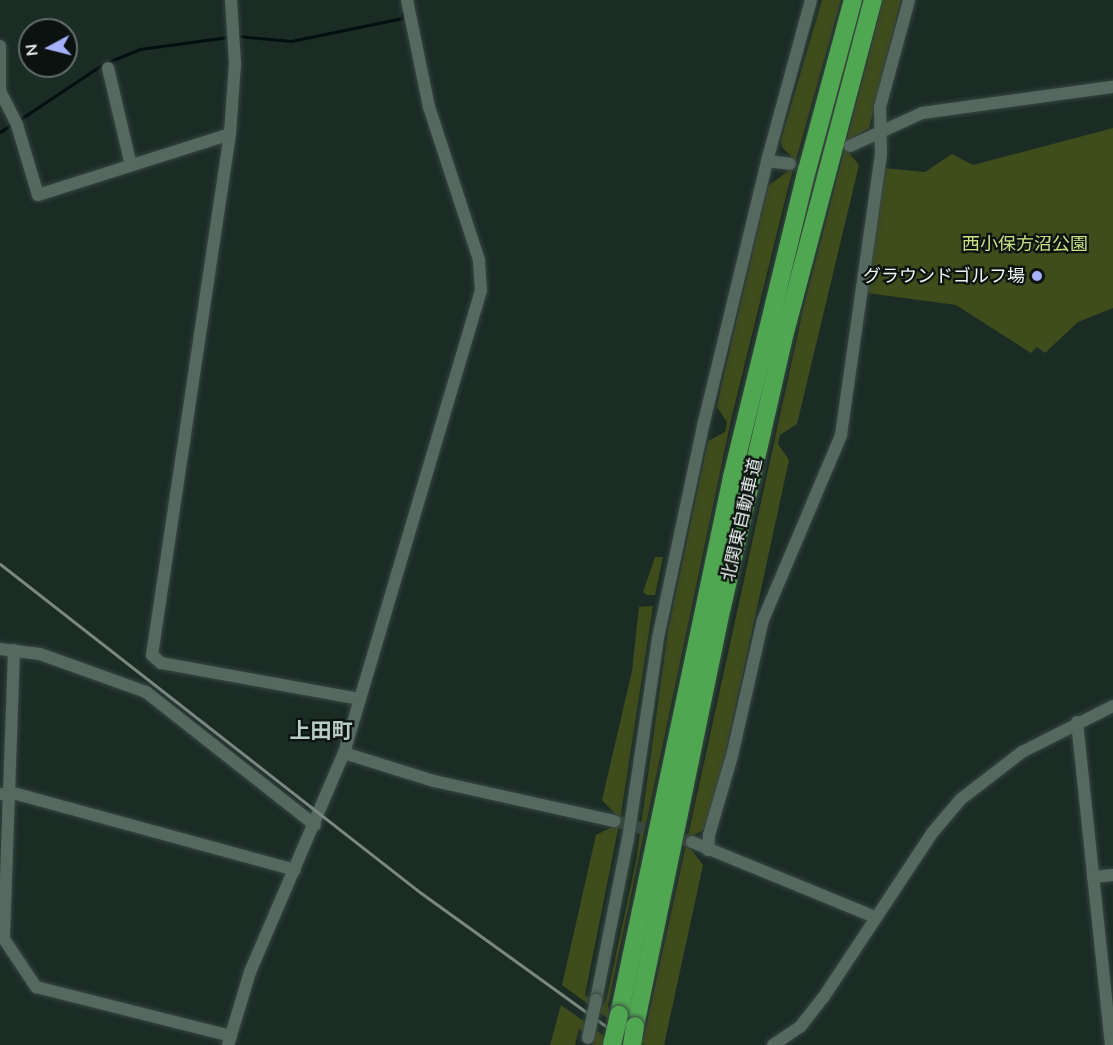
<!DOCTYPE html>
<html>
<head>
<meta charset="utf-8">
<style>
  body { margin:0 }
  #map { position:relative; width:1113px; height:1045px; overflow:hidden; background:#1b2c25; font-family:"Nunito Sans","Noto Sans JP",sans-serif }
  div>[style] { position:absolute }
  .green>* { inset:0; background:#3f4c1b }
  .stream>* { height:3px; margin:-1.5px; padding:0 1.5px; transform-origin:1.5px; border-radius:1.5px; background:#040f12 }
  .minor-tunnel>* { height:12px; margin-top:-6px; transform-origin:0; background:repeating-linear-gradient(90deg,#3a4a43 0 12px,transparent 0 18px) }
  .roads { filter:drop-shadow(0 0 2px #384640) drop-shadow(0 0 2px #384640) }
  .minor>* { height:12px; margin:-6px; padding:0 6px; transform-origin:6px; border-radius:6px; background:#566960 }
  .highway>* { height:18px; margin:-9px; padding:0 9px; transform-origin:9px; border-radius:9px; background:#50a752 }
  .rail>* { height:3px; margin:-1.5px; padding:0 1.5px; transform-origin:1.5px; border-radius:1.5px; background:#7a8881 }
  .bridges { filter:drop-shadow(0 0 2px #384640) drop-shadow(0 0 2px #384640) }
  .minor-bridge>* { height:12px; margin:-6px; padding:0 6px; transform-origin:6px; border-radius:6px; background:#566960 }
  .highway-bridge>* { height:18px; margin:-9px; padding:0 9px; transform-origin:9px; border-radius:9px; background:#50a752 }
  .dots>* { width:16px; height:16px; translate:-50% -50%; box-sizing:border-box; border:3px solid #0b120f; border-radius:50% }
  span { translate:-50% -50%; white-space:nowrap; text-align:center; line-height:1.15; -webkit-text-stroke:4.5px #0b120f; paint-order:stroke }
  .park-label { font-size:18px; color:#c7e283 }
  .poi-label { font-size:18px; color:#ebf5f0 }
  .right { translate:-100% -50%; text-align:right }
  .street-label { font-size:18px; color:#ebf5f0 }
  .quarter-label { font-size:21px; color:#b7ccc3; font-weight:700 }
  .north { position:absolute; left:18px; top:18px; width:60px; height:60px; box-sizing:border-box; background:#0b120f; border:2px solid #656d69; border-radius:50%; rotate:263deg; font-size:16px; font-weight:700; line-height:24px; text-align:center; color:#ebf5f0 }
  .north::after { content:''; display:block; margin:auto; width:21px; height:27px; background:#a5b1fc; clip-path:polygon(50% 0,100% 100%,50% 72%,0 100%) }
</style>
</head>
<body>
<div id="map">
  <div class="green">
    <div style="clip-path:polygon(822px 0,841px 0,788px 188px,731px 420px,608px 1005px,609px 1012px,644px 1037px,803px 310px,883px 0,901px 0,869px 128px,851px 139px,850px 154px,859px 165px,797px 424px,780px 435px,778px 444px,789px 460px,718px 788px,704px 829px,693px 836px,690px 848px,703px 865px,664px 1045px,644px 1045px,562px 985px,596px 835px,614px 826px,616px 815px,602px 800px,632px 671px,639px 607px,653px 606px,621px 814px,585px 995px,601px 1006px,606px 1001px,636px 861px,668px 631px,708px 441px,725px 432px,727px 422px,717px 407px,721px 388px,768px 186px,788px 171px,791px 156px,782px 147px,781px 140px)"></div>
    <div style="clip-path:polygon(1113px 128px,1113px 308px,1078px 322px,1045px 353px,1037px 347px,1031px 353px,956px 305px,867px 293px,883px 168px,925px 172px,952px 154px,973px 165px)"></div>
    <div style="clip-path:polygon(655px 557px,663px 557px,655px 595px,647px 595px,643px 592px)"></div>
    <div style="clip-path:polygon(561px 1005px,617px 1045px,592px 1045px,594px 1038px,579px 1029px,575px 1045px,550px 1045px)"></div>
  </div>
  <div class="stream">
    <div style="left:238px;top:36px;width:53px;rotate:5.4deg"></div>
    <div style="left:291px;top:41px;width:114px;rotate:-11.6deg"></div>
    <div style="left:403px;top:18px;width:4px;rotate:-104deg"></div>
    <div style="left:22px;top:118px;width:97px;rotate:-33.7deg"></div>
    <div style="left:103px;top:64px;width:40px;rotate:-22deg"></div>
    <div style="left:140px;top:49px;width:89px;rotate:-7.8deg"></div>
    <div style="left:0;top:132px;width:11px;rotate:-34deg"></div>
  </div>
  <div class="minor-tunnel">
    <div style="left:615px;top:821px;width:80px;rotate:15.3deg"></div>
  </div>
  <div class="roads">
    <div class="minor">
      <div style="left:231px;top:0;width:64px;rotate:86.4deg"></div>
      <div style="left:235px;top:64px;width:70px;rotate:94.1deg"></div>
      <div style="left:230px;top:134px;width:527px;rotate:98.51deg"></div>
      <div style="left:152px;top:655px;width:12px;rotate:42deg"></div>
      <div style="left:161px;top:663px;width:202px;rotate:10.3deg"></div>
      <div style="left:0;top:46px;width:45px;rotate:90deg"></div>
      <div style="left:108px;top:68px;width:100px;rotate:76.7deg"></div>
      <div style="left:0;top:91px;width:38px;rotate:63deg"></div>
      <div style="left:17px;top:125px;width:73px;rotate:73.3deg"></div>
      <div style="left:38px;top:195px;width:201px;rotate:-17.6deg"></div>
      <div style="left:850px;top:146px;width:79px;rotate:-24.6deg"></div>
      <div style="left:922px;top:113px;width:193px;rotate:-7.8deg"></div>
      <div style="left:767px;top:161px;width:23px;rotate:7deg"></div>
      <div style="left:0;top:649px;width:40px;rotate:7.1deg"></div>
      <div style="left:40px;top:654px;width:113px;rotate:19.7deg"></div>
      <div style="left:146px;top:692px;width:215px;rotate:38.2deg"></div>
      <div style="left:14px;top:650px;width:289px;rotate:92deg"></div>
      <div style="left:4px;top:939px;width:58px;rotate:56.3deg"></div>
      <div style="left:36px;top:987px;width:201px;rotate:14.1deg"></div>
      <div style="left:1077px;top:722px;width:325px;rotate:84deg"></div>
      <div style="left:344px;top:753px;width:94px;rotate:17.3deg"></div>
      <div style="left:434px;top:781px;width:185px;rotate:12.5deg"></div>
      <div style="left:0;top:794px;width:17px"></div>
      <div style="left:17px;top:794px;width:288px;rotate:15.3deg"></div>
      <div style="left:692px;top:842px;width:198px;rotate:22.3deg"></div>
      <div style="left:708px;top:850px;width:15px;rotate:-86deg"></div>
      <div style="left:709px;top:835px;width:82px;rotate:-73.8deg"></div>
      <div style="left:732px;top:756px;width:139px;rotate:-77.2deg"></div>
      <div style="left:763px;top:620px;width:201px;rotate:-67.1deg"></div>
      <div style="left:841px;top:435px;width:284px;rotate:-81.9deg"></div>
      <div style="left:881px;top:154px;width:47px;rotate:-91.2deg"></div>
      <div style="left:880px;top:107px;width:111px;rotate:-74.8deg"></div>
      <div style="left:1093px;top:877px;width:20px;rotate:-6deg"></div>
      <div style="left:596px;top:1000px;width:164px;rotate:-78.8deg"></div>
      <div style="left:628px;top:839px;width:203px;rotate:-81.5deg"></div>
      <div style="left:658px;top:638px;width:221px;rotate:-78deg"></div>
      <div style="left:704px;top:422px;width:268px;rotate:-76.4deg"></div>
      <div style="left:767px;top:161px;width:167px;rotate:-74.7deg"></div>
      <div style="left:228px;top:1045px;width:76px;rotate:-73.2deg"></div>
      <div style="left:250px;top:972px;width:238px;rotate:-66.8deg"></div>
      <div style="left:344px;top:753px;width:482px;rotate:-73.5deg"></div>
      <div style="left:481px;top:291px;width:31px;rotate:-94deg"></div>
      <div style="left:479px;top:260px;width:161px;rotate:-108.1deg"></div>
      <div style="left:429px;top:107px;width:109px;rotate:-101.6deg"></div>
      <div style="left:773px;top:1045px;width:32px;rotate:-34deg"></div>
      <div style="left:800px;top:1027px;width:37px;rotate:-52deg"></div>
      <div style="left:823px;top:998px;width:199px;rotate:-56.5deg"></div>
      <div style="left:933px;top:832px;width:43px;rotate:-49.7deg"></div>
      <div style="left:961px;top:799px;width:77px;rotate:-37.6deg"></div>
      <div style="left:1022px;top:752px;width:102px;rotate:-26.8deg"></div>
    </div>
    <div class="highway">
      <div style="left:619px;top:1015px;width:550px;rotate:-78.14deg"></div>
      <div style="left:732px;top:477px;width:316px;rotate:-76.3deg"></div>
      <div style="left:807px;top:170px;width:176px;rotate:-74.9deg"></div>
      <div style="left:635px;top:1026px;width:428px;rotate:-78.3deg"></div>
      <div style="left:722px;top:607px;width:274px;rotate:-77.1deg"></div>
      <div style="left:783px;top:340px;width:352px;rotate:-75.2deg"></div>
    </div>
  </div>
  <div class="rail">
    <div style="left:0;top:564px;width:534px;rotate:38.01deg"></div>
    <div style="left:421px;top:893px;width:260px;rotate:35.8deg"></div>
  </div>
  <div class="bridges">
    <div class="minor-bridge">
      <div style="left:588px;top:1038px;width:39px;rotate:-78deg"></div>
    </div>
    <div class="highway-bridge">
      <div style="left:612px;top:1045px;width:31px;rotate:-77deg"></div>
      <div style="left:632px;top:1045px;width:19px;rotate:-81deg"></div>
    </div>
  </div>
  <div class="dots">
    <div style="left:1037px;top:276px;background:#a5b1fc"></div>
  </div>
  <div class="park-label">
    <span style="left:1025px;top:244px">西小保方沼公園</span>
  </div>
  <div class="poi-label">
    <span class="right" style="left:1025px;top:276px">グラウンドゴルフ場</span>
  </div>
  <div class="street-label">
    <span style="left:742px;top:520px;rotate:-77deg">北関東自動車道</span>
  </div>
  <div class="quarter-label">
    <span style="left:321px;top:731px">上田町</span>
  </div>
  <div class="north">N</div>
</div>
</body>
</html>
